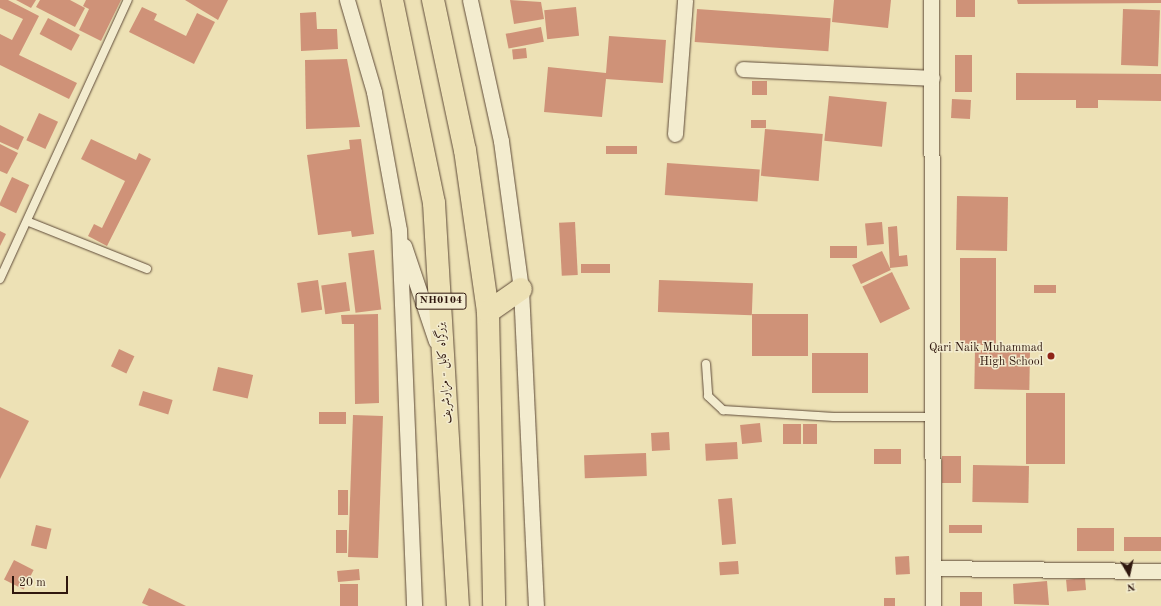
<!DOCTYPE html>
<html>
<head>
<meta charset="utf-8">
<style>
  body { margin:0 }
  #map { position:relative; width:1161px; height:606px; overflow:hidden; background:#ede1b5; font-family:"Old Standard TT",Amiri,serif }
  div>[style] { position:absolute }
  .building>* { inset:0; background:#cf9278; transform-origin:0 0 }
  .roads { filter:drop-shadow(0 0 1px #5e4a38) drop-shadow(0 0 1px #5e4a38) }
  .lane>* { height:8px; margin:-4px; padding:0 4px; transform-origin:4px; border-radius:4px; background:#f3eccf }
  .street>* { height:15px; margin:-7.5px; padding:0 7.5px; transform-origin:7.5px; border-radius:7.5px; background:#f3eccf }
  .highway>* { height:22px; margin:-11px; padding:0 11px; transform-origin:11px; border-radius:11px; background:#ede1b5 }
  .dots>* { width:11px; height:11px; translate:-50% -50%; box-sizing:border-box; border:2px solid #f3eccf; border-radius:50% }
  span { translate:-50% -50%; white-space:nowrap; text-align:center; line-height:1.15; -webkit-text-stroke:3px #f3eccf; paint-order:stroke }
  .shield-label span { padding:1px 3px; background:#f3eccf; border:1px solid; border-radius:3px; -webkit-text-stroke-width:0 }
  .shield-label { font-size:11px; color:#2f170e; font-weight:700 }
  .poi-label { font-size:12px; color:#2f170e }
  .right { translate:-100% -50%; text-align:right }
  .street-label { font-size:12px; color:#2f170e }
  .north { position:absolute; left:1109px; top:554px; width:40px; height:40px; -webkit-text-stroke:3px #f3eccf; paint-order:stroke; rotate:171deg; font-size:11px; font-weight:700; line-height:16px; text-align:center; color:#2f170e }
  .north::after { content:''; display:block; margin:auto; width:14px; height:18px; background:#2f170e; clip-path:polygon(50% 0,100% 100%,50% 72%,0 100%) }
  .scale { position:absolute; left:12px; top:576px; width:56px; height:18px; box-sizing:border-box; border:2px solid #2f170e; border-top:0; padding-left:5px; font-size:12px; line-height:14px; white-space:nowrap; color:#2f170e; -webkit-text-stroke:3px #f3eccf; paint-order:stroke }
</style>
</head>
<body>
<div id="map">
  <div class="building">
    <div style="clip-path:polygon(0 0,8px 0,39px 16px,19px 55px,77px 83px,69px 99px,0 65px,0 34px,12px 40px,23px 19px,0 8px)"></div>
    <div style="clip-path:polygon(16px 0,36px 0,31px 8px)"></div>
    <div style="clip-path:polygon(40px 0,70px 0,85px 8px,75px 27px,36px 7px)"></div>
    <div style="clip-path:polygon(86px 0,121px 0,101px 41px,79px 30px,89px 9px,83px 6px)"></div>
    <div style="clip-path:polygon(185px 0,228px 0,218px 20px)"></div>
    <div style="clip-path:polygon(510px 0,541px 2px,544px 19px,514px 24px)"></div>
    <div style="clip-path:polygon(834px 0,891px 0,888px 28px,832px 22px)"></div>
    <div style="left:956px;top:0;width:19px;height:17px"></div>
    <div style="clip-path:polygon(1017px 0,1161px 0,1161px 3px,1018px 4px)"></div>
    <div style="clip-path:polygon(142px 7px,157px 14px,154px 20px,186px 36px,197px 13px,215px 22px,194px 64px,129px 32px)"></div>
    <div style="left:576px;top:7px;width:29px;height:32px;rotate:84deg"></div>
    <div style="left:697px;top:9px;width:134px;height:33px;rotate:4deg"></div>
    <div style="left:1123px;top:9px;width:37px;height:56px;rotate:2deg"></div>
    <div style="clip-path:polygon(316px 12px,317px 29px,337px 29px,338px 49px,301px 51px,300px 13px)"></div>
    <div style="left:48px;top:18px;width:36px;height:18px;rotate:28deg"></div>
    <div style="left:541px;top:27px;width:15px;height:36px;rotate:79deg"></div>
    <div style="clip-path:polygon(609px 36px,666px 40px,663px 83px,606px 79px,602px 117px,544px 112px,548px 67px,606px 73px)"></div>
    <div style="left:526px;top:48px;width:10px;height:14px;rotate:84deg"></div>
    <div style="left:955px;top:55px;width:17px;height:37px"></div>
    <div style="clip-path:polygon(347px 59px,360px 127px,306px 129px,305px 60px)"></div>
    <div style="clip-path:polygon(1016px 73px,1161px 74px,1161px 101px,1098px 100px,1098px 108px,1076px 108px,1076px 100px,1016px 100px)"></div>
    <div style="left:752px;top:81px;width:15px;height:14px"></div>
    <div style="left:829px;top:96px;width:58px;height:45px;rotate:6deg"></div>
    <div style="left:952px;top:99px;width:19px;height:19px;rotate:3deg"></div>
    <div style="left:39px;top:113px;width:21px;height:30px;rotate:25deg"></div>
    <div style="left:751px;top:120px;width:15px;height:8px"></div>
    <div style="clip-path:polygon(0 125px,24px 137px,18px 150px,0 142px)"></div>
    <div style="left:765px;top:129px;width:58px;height:47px;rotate:5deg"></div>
    <div style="clip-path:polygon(91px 139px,136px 160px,139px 153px,151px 159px,107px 246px,88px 236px,94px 224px,102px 228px,125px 181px,81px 159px)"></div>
    <div style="clip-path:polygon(361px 139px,374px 234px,352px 237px,351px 231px,318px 235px,307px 155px,350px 149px,349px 140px)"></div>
    <div style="clip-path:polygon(0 144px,18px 153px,7px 174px,0 171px)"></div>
    <div style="left:606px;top:146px;width:31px;height:8px"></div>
    <div style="left:667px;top:163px;width:93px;height:32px;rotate:4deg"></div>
    <div style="left:12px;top:177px;width:19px;height:31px;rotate:25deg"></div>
    <div style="left:957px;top:196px;width:51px;height:54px;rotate:1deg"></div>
    <div style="left:575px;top:222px;width:53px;height:16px;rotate:87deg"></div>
    <div style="left:882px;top:222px;width:22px;height:17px;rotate:85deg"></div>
    <div style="clip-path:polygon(897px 226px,899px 256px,907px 255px,908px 266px,890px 268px,888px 227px)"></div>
    <div style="clip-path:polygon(0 231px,6px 234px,0 246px)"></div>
    <div style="left:830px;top:246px;width:27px;height:12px"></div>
    <div style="left:374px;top:250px;width:60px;height:26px;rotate:83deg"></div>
    <div style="left:882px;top:251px;width:21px;height:33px;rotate:65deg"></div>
    <div style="left:960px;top:258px;width:36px;height:87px"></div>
    <div style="left:610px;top:264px;width:9px;height:29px;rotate:90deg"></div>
    <div style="left:892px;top:272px;width:41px;height:33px;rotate:64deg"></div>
    <div style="left:318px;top:280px;width:30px;height:21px;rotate:82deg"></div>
    <div style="left:659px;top:280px;width:94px;height:32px;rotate:2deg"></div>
    <div style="left:346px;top:282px;width:29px;height:25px;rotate:82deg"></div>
    <div style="left:1056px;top:285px;width:8px;height:22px;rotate:90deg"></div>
    <div style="clip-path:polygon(378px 314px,379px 403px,355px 404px,354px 324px,342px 324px,341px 315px)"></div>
    <div style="left:808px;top:314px;width:42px;height:56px;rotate:90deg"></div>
    <div style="left:119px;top:349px;width:17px;height:19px;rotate:25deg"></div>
    <div style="left:975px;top:350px;width:55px;height:39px;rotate:1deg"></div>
    <div style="left:812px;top:353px;width:56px;height:40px"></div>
    <div style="left:218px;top:367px;width:36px;height:24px;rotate:13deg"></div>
    <div style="left:143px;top:391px;width:31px;height:15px;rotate:17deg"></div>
    <div style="left:1026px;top:393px;width:39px;height:71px"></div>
    <div style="clip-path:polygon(0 407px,29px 421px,0 479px)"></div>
    <div style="left:346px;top:412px;width:12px;height:27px;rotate:90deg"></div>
    <div style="left:353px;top:415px;width:30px;height:142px;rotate:2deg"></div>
    <div style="left:760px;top:423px;width:19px;height:20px;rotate:84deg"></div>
    <div style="left:783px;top:424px;width:18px;height:20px"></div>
    <div style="left:817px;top:424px;width:20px;height:14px;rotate:90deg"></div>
    <div style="left:669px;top:432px;width:18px;height:18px;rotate:87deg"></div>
    <div style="left:737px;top:442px;width:17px;height:32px;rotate:87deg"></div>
    <div style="left:874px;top:449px;width:27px;height:15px"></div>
    <div style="left:646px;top:453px;width:23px;height:62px;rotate:88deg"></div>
    <div style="left:942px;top:456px;width:19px;height:27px"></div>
    <div style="left:973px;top:465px;width:56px;height:37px;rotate:1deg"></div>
    <div style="left:338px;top:490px;width:10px;height:25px"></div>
    <div style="left:732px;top:498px;width:46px;height:14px;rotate:85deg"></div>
    <div style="left:36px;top:525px;width:16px;height:21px;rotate:14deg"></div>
    <div style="left:949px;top:525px;width:33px;height:8px"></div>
    <div style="left:1077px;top:528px;width:37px;height:23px"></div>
    <div style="left:336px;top:530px;width:11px;height:23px"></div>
    <div style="left:1124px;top:537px;width:37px;height:14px"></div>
    <div style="left:909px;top:556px;width:18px;height:14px;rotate:87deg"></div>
    <div style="left:14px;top:560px;width:22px;height:22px;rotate:27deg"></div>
    <div style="left:738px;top:561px;width:13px;height:19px;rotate:86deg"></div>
    <div style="left:359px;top:569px;width:11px;height:22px;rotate:85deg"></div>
    <div style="left:1085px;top:578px;width:12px;height:19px;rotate:85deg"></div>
    <div style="clip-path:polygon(1047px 581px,1049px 605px,1014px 604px,1013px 584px)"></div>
    <div style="left:340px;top:584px;width:18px;height:22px"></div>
    <div style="clip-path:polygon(149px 588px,186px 606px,149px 606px,142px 603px)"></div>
    <div style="left:982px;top:592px;width:14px;height:22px;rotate:90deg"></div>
    <div style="left:884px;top:598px;width:11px;height:8px"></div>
  </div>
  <div class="roads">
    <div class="lane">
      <div style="left:29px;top:222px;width:127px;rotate:21.7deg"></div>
      <div style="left:0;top:279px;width:307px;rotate:-65.4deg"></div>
      <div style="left:706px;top:364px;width:32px;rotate:86deg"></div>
      <div style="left:708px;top:396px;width:21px;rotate:43deg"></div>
      <div style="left:723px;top:410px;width:111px;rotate:3.6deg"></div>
      <div style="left:834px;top:417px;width:100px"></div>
    </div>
    <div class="street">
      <div style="left:347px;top:0;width:96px;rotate:73.6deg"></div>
      <div style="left:374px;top:92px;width:140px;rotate:79.7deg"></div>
      <div style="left:399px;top:230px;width:376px;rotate:87.7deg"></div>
      <div style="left:470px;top:0;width:144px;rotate:77.6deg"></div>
      <div style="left:501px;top:141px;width:149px;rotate:82.3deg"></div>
      <div style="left:521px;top:289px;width:317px;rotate:87.3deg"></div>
      <div style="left:931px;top:0;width:606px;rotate:89.81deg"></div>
      <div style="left:743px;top:69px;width:189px;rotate:2.7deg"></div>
      <div style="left:675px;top:134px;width:134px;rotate:-85.7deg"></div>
      <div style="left:404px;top:246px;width:100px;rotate:71.4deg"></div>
      <div style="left:935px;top:568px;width:226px;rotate:0.8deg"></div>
    </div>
    <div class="highway">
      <div style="left:392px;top:0;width:207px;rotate:78.3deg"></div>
      <div style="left:434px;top:203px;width:404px;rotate:86.6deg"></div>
      <div style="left:433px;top:0;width:153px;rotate:78deg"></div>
      <div style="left:465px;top:150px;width:164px;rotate:81.9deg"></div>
      <div style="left:488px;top:312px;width:294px;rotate:88.8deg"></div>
      <div style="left:488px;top:312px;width:40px;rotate:-34.9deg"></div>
    </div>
  </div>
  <div class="dots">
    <div style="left:1051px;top:356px;background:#8f2418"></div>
  </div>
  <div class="shield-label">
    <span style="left:441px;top:301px">NH0104</span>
  </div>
  <div class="poi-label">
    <span class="right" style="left:1043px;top:356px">Qari Naik Muhammad<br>High School</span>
  </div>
  <div class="street-label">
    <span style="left:445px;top:373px;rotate:-94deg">بزرگراه کابل - مزارشریف</span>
  </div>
  <div class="north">N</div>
  <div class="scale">20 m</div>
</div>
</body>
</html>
